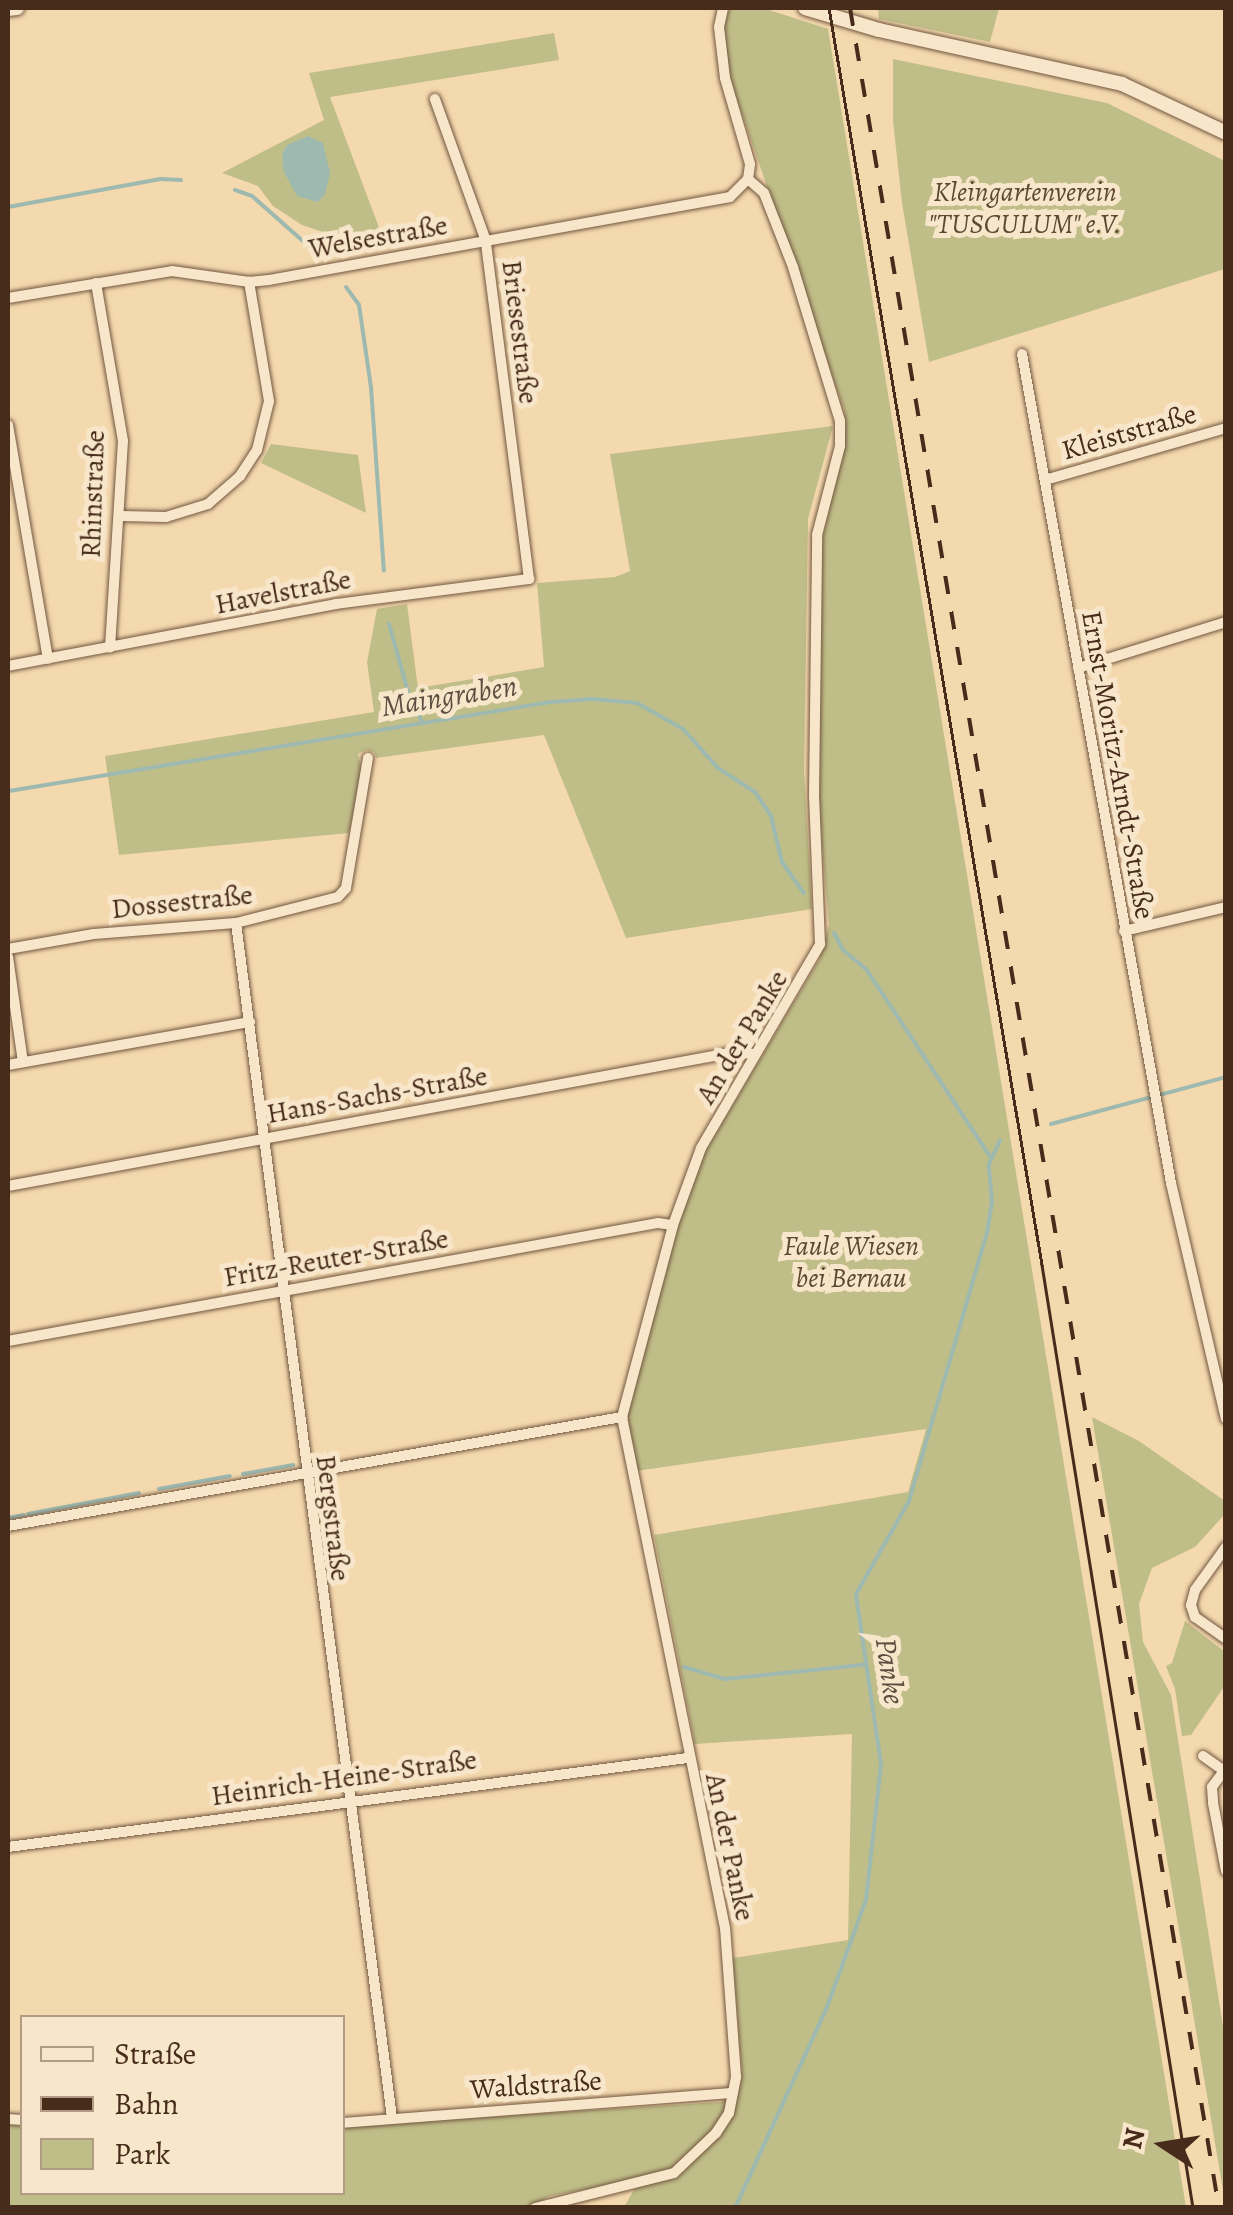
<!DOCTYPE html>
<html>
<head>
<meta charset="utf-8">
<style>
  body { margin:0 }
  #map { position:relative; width:1233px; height:2215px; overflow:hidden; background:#f5d9ae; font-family:Alegreya,serif }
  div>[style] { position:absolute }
  .green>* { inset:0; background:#c0be88 }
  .water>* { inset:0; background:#9db9b0 }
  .stream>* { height:4px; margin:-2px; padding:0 2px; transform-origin:2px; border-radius:2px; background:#9db9b0 }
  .roads { filter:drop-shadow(0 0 2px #725640) drop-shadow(0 0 2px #725640) }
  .street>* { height:10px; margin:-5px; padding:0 5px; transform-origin:5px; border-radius:5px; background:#f8e6ca }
  .secondary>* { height:14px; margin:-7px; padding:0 7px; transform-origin:7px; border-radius:7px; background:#f8e6ca }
  .tram>* { height:2.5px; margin:-1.25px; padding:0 1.25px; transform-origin:1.25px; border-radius:1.25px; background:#472b1b }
  .rail>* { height:4px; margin-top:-2px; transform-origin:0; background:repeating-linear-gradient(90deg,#472b1b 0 18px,transparent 0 36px) }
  span { translate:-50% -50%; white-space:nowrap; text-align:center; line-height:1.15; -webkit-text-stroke:10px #f8e6ca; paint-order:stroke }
  .park-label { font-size:28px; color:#5f4831; font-style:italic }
  .street-label { font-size:28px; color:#472b1b }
  .water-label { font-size:30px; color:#5c4e40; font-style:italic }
  .frame { position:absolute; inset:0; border:10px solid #472b1b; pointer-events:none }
  .legend { position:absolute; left:20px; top:2015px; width:325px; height:180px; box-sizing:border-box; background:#f8e6ca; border:2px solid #b19b84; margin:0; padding:12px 18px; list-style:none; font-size:30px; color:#472b1b }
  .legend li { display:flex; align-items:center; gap:20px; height:50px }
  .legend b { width:50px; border:2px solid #b19b84 }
  .north { position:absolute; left:1113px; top:2095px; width:100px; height:100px; -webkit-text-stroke:8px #f8e6ca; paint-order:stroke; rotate:282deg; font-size:28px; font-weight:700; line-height:40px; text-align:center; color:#472b1b }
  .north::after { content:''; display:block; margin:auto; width:35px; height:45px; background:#472b1b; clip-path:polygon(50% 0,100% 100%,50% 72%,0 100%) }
</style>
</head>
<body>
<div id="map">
  <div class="green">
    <div style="clip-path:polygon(729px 8px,763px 8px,828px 29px,1186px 2207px,624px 2207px,635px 2188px,633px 2180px,550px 2196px,526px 2208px,8px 2207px,8px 2123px,22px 2124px,22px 2192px,342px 2192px,343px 2126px,736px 2101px,742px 2077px,733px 1958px,848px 1940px,852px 1734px,695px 1744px,654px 1535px,908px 1492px,926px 1429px,636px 1471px,628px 1430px,628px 1408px,678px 1220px,705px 1152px,819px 960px,829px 925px,818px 798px,822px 541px,846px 431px,844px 410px,730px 79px,724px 28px)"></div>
    <div style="clip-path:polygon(878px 8px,999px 8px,990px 42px,879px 19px)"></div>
    <div style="clip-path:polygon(554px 33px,559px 60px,330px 97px,380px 230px,332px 235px,302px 225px,273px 206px,258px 186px,222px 173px,324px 120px,309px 73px)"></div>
    <div style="clip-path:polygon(893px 59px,1107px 103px,1225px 161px,1225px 269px,929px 362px,902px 203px,893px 121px)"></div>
    <div style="clip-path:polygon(833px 426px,808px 519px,804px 772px,812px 909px,626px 938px,544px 735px,376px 758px,374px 752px,366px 750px,358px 754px,362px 771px,349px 833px,119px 855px,105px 756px,374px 712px,367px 662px,377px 609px,407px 604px,418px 688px,544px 667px,537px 583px,615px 577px,630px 571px,610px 454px)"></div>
    <div style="clip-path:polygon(271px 444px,358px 455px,366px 513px,261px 463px)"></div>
    <div style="clip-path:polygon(1092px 1417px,1139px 1441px,1225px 1501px,1225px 1514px,1195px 1547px,1152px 1568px,1139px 1604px,1143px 1642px,1171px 1695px,1225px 2039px,1225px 2202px)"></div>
    <div style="clip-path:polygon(1185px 1621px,1225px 1652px,1226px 1684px,1191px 1735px,1182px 1736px,1175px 1689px,1166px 1666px,1172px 1663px)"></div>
  </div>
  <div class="water">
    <div style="clip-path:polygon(308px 136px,323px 143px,330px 173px,325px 194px,318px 202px,297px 196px,284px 172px,282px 154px,287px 145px)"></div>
  </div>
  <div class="stream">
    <div style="left:235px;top:190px;width:18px;rotate:19deg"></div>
    <div style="left:252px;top:196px;width:80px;rotate:41.5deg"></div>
    <div style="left:8px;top:207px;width:155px;rotate:-10.4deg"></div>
    <div style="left:160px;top:179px;width:21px;rotate:3deg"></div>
    <div style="left:346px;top:287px;width:22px;rotate:54deg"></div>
    <div style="left:359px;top:305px;width:83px;rotate:81.7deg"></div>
    <div style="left:371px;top:387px;width:184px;rotate:86deg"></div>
    <div style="left:389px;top:624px;width:74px;rotate:74.3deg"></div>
    <div style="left:409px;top:695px;width:30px;rotate:64deg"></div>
    <div style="left:9px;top:791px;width:549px;rotate:-9.33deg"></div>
    <div style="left:551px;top:702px;width:41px;rotate:-4.2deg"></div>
    <div style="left:592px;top:699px;width:45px;rotate:5.1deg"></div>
    <div style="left:637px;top:703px;width:53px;rotate:29.5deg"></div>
    <div style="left:683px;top:729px;width:52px;rotate:48.1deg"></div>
    <div style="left:718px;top:768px;width:44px;rotate:33deg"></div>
    <div style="left:755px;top:792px;width:29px;rotate:56deg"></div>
    <div style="left:771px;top:816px;width:47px;rotate:76.6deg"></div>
    <div style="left:782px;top:862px;width:38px;rotate:55deg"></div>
    <div style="left:834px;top:933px;width:19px;rotate:62deg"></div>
    <div style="left:843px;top:950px;width:30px;rotate:40deg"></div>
    <div style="left:866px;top:969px;width:227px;rotate:56.5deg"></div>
    <div style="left:1051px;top:1124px;width:181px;rotate:-15deg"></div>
    <div style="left:243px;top:1474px;width:51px;rotate:-10.2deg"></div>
    <div style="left:159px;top:1489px;width:72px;rotate:-10.4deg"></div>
    <div style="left:28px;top:1514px;width:113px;rotate:-10.7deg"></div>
    <div style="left:8px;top:1518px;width:16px;rotate:-11deg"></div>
    <div style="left:684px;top:1667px;width:43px;rotate:16.3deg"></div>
    <div style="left:725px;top:1679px;width:140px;rotate:-5.8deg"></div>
    <div style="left:735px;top:2208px;width:221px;rotate:-65.4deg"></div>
    <div style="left:827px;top:2007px;width:114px;rotate:-70deg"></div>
    <div style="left:866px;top:1900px;width:137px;rotate:-83.7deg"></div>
    <div style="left:881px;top:1764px;width:172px;rotate:-98.4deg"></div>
    <div style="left:856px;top:1594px;width:107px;rotate:-60.3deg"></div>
    <div style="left:909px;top:1501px;width:279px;rotate:-73.8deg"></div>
    <div style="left:987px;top:1233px;width:31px;rotate:-81deg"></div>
    <div style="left:992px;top:1202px;width:38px;rotate:-95deg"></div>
    <div style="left:989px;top:1164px;width:26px;rotate:-65deg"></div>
  </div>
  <div class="roads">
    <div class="street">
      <div style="left:96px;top:283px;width:160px;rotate:80.3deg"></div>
      <div style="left:123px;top:441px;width:207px;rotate:93.6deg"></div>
      <div style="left:8px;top:298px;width:166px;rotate:-9.3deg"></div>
      <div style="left:172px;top:271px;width:78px;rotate:8.1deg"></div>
      <div style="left:249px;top:282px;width:20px;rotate:-6deg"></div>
      <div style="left:269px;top:280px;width:468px;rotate:-10.2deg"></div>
      <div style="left:730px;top:197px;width:25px;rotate:-45deg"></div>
      <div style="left:748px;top:179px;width:15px;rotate:-82deg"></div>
      <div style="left:750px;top:164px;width:90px;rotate:-106.2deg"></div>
      <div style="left:725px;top:78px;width:51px;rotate:-96.7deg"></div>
      <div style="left:719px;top:27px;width:19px;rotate:-78deg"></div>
      <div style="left:1022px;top:354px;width:842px;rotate:79.81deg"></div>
      <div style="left:1171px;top:1183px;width:242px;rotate:76.9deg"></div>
      <div style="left:8px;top:425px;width:237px;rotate:80.3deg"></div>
      <div style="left:1045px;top:480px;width:188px;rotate:-16deg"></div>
      <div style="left:121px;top:516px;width:45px;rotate:1.3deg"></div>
      <div style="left:166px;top:517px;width:44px;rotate:-17.2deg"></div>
      <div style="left:208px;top:504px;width:43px;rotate:-41.2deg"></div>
      <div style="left:240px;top:476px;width:31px;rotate:-57deg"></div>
      <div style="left:257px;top:450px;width:50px;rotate:-76.2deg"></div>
      <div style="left:269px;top:401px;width:121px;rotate:-99.5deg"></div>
      <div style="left:8px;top:666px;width:334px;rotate:-10.7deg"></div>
      <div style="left:336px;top:604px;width:195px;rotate:-7.4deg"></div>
      <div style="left:529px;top:579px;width:341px;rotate:-97.3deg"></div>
      <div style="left:486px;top:241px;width:151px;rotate:-109.8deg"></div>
      <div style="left:1078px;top:668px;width:155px;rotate:-17.3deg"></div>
      <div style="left:236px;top:923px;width:1204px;rotate:82.56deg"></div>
      <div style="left:1124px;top:931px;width:105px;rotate:-13.2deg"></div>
      <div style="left:8px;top:949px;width:87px;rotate:-9.9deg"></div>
      <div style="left:94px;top:934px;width:142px;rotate:-4.4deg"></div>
      <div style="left:236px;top:923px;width:105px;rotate:-14.3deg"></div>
      <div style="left:338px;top:897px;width:12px;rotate:-48deg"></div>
      <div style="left:346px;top:888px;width:132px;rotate:-80.4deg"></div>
      <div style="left:8px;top:957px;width:106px;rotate:81.9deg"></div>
      <div style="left:8px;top:1065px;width:246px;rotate:-10.1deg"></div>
      <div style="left:8px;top:1186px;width:734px;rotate:-10.44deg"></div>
      <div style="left:730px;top:1053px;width:25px;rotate:2deg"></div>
      <div style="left:8px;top:1341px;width:661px;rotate:-10.29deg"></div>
      <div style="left:658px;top:1223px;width:15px;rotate:8deg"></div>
      <div style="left:8px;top:1526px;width:624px;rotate:-10.07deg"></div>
      <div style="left:1226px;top:1547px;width:53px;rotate:125.8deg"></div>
      <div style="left:1195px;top:1590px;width:16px;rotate:105deg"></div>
      <div style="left:1191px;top:1605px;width:13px;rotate:72deg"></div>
      <div style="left:1195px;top:1617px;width:38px;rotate:35deg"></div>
      <div style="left:1203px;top:1756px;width:28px;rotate:35deg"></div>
      <div style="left:1224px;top:1771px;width:20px;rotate:127deg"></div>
      <div style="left:1212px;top:1787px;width:16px;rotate:86deg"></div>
      <div style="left:1213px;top:1803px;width:69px;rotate:79.2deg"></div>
      <div style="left:8px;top:1847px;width:686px;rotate:-7.46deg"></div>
      <div style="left:8px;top:2119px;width:14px;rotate:4deg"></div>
      <div style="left:342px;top:2123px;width:392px;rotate:-4.4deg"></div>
      <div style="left:535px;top:2208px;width:143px;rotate:-14.1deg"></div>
      <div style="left:674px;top:2173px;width:58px;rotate:-43.6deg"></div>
      <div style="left:716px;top:2133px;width:24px;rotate:-57deg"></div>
      <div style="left:729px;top:2113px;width:37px;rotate:-79deg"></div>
      <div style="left:736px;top:2077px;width:149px;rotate:-94.2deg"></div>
      <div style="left:725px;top:1928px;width:521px;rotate:-101.4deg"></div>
      <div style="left:622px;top:1417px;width:199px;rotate:-75.1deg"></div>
      <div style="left:673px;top:1225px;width:82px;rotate:-70deg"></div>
      <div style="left:701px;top:1148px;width:236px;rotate:-59.7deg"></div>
      <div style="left:820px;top:944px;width:147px;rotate:-92.3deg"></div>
      <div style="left:814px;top:797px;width:262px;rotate:-89.3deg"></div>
      <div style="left:817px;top:535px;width:92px;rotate:-75.5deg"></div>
      <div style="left:840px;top:446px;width:25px;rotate:-90deg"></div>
      <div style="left:840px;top:421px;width:161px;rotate:-107deg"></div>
      <div style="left:793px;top:267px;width:79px;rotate:-111.4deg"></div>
      <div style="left:764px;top:193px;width:21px;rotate:-139deg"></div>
    </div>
    <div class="secondary">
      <div style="left:805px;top:8px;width:77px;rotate:16.6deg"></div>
      <div style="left:879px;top:30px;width:249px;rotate:12.5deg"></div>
      <div style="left:1122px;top:84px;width:115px;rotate:25.2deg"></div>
      <div style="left:8px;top:9px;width:9px;rotate:-6deg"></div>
    </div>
  </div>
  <div class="tram">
    <div style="left:829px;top:8px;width:1275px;rotate:80.38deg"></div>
    <div style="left:1042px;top:1265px;width:955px;rotate:80.9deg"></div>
  </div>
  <div class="rail">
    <div style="left:850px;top:8px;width:2231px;rotate:80.48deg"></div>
  </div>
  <div class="park-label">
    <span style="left:1025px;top:208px">Kleingartenverein<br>"TUSCULUM" e.V.</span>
    <span style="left:851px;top:1262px">Faule Wiesen<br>bei Bernau</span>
  </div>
  <div class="street-label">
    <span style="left:378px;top:237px;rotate:-10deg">Welsestraße</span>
    <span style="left:520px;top:332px;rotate:83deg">Briesestraße</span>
    <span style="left:1129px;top:432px;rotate:-16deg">Kleiststraße</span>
    <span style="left:93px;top:494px;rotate:-88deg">Rhinstraße</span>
    <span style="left:283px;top:592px;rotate:-11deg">Havelstraße</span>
    <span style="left:1118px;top:765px;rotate:80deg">Ernst-Moritz-Arndt-Straße</span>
    <span style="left:182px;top:902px;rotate:-6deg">Dossestraße</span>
    <span style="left:742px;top:1037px;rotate:-59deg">An der Panke</span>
    <span style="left:377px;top:1095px;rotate:-10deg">Hans-Sachs-Straße</span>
    <span style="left:336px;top:1258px;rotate:-10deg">Fritz-Reuter-Straße</span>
    <span style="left:333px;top:1518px;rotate:83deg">Bergstraße</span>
    <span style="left:344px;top:1778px;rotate:-8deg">Heinrich-Heine-Straße</span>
    <span style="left:730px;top:1847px;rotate:78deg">An der Panke</span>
    <span style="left:536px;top:2085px;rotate:-4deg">Waldstraße</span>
  </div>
  <div class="water-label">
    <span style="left:449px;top:696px;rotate:-9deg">Maingraben</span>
    <span style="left:890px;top:1671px;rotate:82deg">Panke</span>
  </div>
  <div class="frame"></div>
  <ul class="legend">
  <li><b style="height:12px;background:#f8e6ca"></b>Straße</li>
  <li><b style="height:12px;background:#472b1b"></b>Bahn</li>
  <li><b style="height:28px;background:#c0be88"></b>Park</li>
  </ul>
  <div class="north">N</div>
</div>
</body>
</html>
